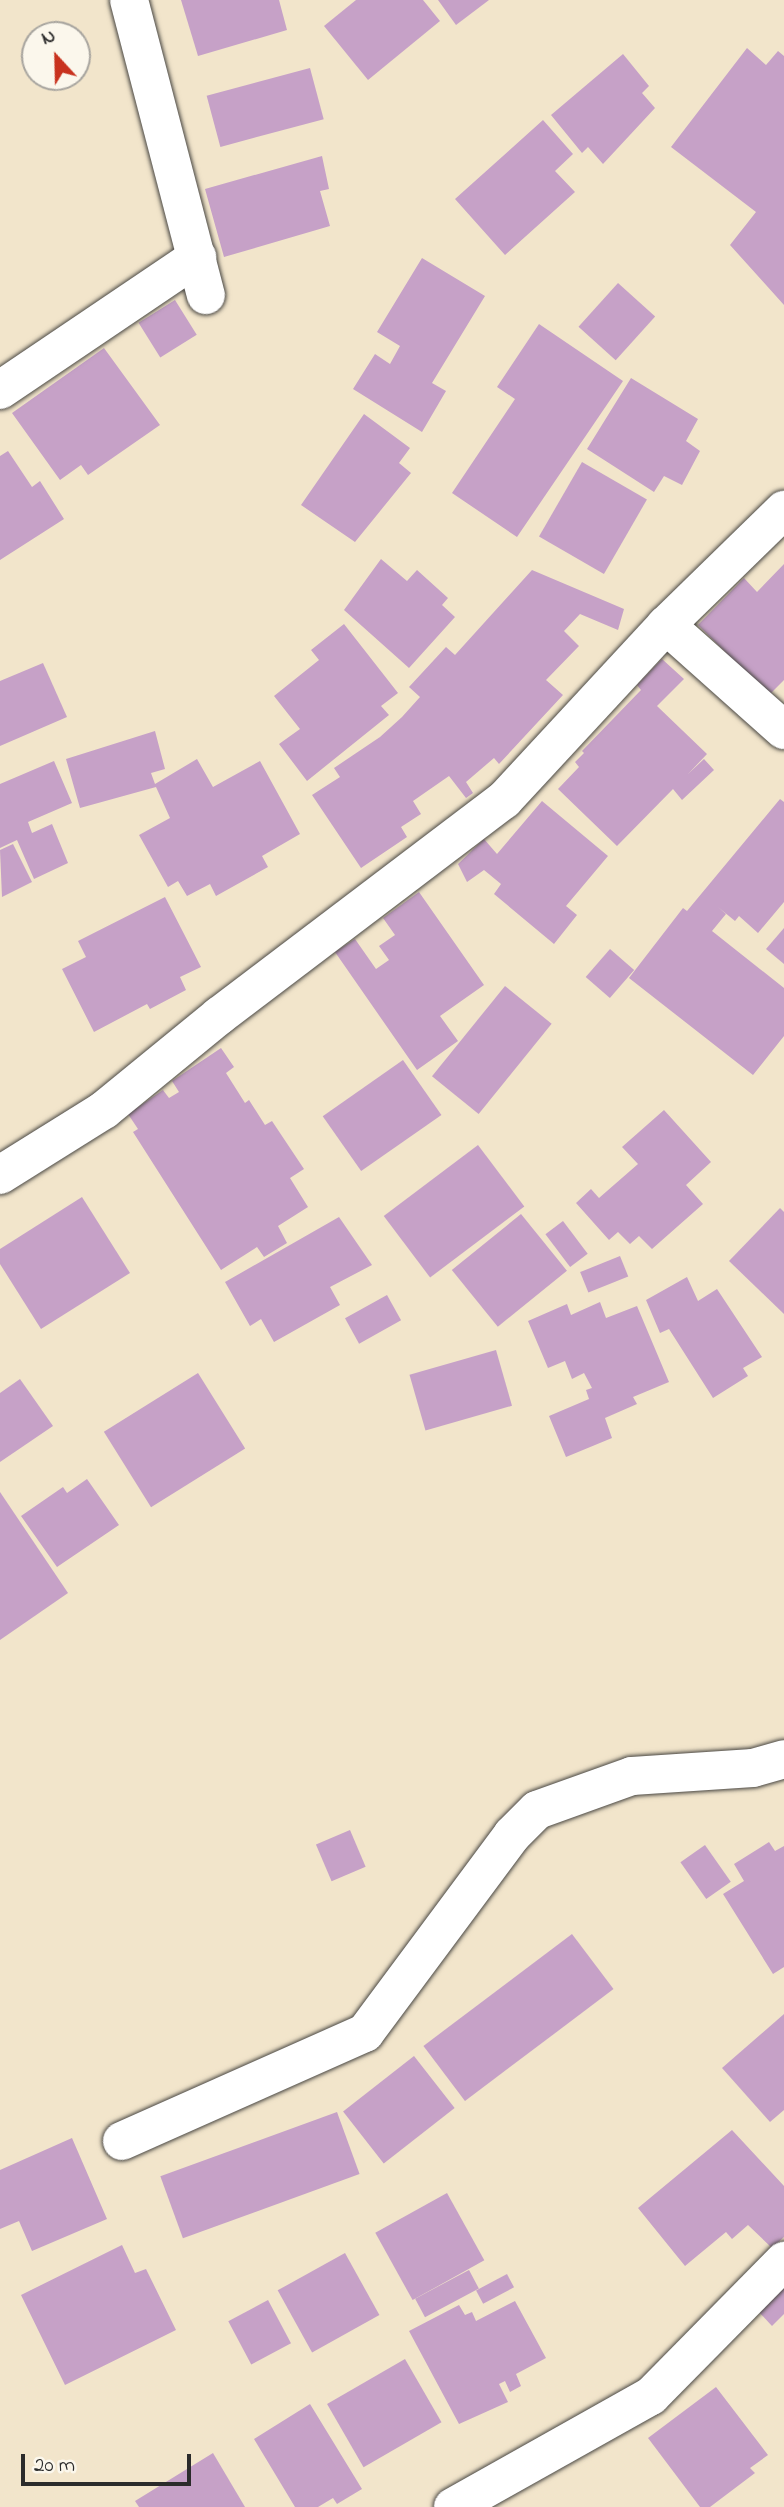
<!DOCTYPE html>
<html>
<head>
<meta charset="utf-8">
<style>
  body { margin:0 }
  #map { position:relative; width:784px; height:2507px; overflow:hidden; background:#f2e5cb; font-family:"Indie Flower",sans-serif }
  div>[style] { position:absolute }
  .building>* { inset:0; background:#c6a1c7; transform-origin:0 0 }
  .roads { filter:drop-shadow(0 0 2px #494743) drop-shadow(0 0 2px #494743) }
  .minor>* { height:38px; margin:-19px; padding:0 19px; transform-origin:19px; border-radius:19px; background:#fff }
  span { translate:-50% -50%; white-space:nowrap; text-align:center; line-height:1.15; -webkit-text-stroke:5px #fbf7ec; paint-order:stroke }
  .north { position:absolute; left:21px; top:21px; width:70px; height:70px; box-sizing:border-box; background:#fbf7ec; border:2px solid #a8a59f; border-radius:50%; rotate:338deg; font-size:19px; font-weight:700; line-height:28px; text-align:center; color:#2b2b2b }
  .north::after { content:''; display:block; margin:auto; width:24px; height:32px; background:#c8321e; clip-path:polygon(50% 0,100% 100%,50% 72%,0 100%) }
  .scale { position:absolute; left:21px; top:2454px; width:170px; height:32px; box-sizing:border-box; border:4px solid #2b2b2b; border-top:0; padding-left:9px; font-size:21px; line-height:24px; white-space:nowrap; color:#2b2b2b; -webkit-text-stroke:5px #fbf7ec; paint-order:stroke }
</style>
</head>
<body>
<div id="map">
  <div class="building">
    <div style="clip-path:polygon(181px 0,279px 0,287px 30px,198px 56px)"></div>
    <div style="clip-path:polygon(356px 0,423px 0,440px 21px,368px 80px,324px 26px)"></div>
    <div style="clip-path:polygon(438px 0,489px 0,456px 25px)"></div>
    <div style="clip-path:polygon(747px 48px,766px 65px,778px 51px,784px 56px,784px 305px,730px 245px,756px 212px,671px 147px)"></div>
    <div style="clip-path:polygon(623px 54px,649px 86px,642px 93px,655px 108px,603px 164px,588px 147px,582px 153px,551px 115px)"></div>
    <div style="left:310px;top:68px;width:53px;height:107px;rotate:75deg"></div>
    <div style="clip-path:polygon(543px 120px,573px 154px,555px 171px,575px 192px,505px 255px,455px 199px)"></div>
    <div style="clip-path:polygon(322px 156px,329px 189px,320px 191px,330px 226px,224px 257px,205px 189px)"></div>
    <div style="clip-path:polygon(422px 258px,485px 296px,432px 383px,446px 391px,422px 432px,353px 389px,375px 354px,390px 364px,400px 346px,377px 332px)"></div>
    <div style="left:618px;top:283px;width:50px;height:59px;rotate:42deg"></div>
    <div style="left:175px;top:300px;width:41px;height:43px;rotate:58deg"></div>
    <div style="clip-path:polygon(539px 324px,623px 381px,517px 537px,452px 493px,515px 399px,497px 387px)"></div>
    <div style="clip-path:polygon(104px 348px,160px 425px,88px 475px,81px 465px,60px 480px,12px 413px)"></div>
    <div style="clip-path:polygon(631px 378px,698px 419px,686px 441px,700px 451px,682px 485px,664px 476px,654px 492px,587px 449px)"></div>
    <div style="clip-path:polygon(364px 414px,410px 448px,399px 463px,411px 473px,355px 542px,301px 505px)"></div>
    <div style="clip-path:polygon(8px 451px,32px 487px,40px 481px,64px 519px,0 560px,0 456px)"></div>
    <div style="left:582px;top:462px;width:75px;height:86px;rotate:30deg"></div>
    <div style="clip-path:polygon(381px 559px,407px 581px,417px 570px,448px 598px,442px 605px,455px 617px,409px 668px,344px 610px)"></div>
    <div style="clip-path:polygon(784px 564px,784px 680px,769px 695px,698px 625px,744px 578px,757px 592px)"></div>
    <div style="clip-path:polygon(532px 570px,624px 609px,618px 630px,580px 614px,564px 631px,579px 646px,546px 680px,563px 695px,499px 764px,494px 758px,466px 782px,473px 793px,466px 798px,449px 776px,413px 801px,421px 814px,401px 827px,407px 837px,361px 868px,312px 795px,340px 777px,334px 768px,380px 737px,402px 717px,420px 697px,409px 687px,446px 647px,455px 655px)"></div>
    <div style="clip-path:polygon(344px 624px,398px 693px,381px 706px,389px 715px,307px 781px,279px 744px,300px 729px,274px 696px,319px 660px,311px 650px)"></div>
    <div style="clip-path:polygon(662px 659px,684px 679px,657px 706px,707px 754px,688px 774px,704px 759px,714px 770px,682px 800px,673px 789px,617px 846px,558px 789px,579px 767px,575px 762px,584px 753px,582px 751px,641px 690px,637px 685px)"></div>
    <div style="clip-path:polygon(43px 663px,67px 717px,0 746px,0 681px)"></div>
    <div style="clip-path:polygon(155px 731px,165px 769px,151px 773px,155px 784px,197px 759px,213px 787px,260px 761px,300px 834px,262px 856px,268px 867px,216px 896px,210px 884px,187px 896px,178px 881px,168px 887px,139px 835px,170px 818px,156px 787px,80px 808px,66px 759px)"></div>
    <div style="clip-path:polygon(54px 761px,72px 803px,28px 822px,32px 833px,52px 824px,68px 863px,34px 879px,17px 840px,0 848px,0 784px)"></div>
    <div style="clip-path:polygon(780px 799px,784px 802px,784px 902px,758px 933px,739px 916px,735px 921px,718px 907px,726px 914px,712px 931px,784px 988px,784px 1036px,753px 1075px,629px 978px,683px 908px,687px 911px)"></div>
    <div style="clip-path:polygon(542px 801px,608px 856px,566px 906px,577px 915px,554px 944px,494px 894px,501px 884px,484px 870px,467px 882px,458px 864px,484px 839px,497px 854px)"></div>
    <div style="clip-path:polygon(13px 844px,32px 882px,2px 897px,0 850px)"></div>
    <div style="clip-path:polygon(419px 892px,484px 985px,440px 1016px,458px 1041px,417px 1070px,335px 952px,355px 939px,376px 969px,389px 960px,379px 946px,395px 935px,383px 918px)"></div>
    <div style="clip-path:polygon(165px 897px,201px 967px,180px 977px,186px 990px,150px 1009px,147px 1004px,94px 1032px,62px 969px,86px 957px,78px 941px)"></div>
    <div style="clip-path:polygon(784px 928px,784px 964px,766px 949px)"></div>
    <div style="left:610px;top:949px;width:32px;height:37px;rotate:41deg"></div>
    <div style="left:505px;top:986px;width:60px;height:116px;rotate:39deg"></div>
    <div style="clip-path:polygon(221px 1048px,234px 1067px,226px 1073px,245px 1103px,249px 1100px,265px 1125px,272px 1121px,304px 1169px,290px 1178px,308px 1207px,278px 1226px,287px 1243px,264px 1257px,257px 1247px,221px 1270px,133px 1132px,138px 1129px,128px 1114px,163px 1090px,169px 1098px,179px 1092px,172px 1081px)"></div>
    <div style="left:403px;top:1060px;width:67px;height:98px;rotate:55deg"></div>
    <div style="clip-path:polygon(664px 1110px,711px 1162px,686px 1185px,703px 1204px,652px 1249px,639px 1236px,630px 1244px,618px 1232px,609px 1240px,576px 1203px,591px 1189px,599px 1198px,638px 1164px,622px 1147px)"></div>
    <div style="left:478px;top:1145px;width:77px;height:118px;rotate:53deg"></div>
    <div style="clip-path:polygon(82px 1197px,130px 1273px,41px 1329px,0 1264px,0 1249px)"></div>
    <div style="clip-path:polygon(780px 1208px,784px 1212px,784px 1314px,729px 1261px)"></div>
    <div style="left:521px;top:1214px;width:73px;height:89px;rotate:51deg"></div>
    <div style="clip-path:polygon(339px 1217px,372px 1265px,330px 1287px,340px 1305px,274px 1342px,261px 1319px,250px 1326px,225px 1282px)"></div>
    <div style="left:563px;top:1221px;width:41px;height:22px;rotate:53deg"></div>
    <div style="left:620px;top:1256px;width:22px;height:43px;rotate:68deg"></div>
    <div style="clip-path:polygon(687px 1277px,698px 1301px,717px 1289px,762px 1357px,743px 1368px,748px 1376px,713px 1398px,669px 1329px,660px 1333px,646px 1300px)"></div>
    <div style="left:387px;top:1295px;width:29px;height:48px;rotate:61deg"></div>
    <div style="clip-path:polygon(600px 1302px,606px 1318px,637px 1306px,669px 1382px,633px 1397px,637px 1404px,605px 1418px,612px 1438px,566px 1457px,549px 1416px,589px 1399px,586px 1390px,592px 1388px,584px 1373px,572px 1379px,565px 1361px,548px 1368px,528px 1321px,567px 1304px,571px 1315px)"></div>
    <div style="left:496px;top:1350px;width:58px;height:90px;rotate:74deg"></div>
    <div style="left:198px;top:1373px;width:89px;height:111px;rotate:58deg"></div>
    <div style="clip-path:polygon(20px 1379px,53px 1426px,0 1462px,0 1393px)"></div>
    <div style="clip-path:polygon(87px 1479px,119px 1525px,57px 1567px,21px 1516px,63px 1487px,67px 1493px)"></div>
    <div style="clip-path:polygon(0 1492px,68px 1593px,0 1640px)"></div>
    <div style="left:350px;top:1830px;width:40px;height:37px;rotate:67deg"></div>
    <div style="clip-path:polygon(769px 1842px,775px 1851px,784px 1846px,784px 1967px,773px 1974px,723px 1894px,744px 1881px,734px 1864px)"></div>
    <div style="left:705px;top:1845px;width:45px;height:30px;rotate:55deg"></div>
    <div style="left:572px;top:1934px;width:69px;height:186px;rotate:53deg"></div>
    <div style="clip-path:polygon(784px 2014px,784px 2110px,770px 2122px,722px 2068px)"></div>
    <div style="left:414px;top:2056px;width:66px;height:90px;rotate:52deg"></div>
    <div style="left:337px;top:2112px;width:66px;height:188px;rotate:70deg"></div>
    <div style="clip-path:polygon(732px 2130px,784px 2186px,784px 2237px,772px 2248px,748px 2225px,732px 2239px,726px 2232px,685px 2266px,638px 2208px)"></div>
    <div style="clip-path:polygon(72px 2138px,107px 2219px,32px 2251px,19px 2221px,0 2229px,0 2170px)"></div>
    <div style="left:447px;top:2193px;width:77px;height:82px;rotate:61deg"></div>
    <div style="clip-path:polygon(122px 2245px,135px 2273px,146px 2269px,176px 2330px,65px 2385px,21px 2295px)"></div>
    <div style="left:345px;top:2253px;width:71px;height:77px;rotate:61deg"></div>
    <div style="left:469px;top:2270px;width:21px;height:61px;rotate:62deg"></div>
    <div style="left:507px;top:2274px;width:15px;height:35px;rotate:62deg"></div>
    <div style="clip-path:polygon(784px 2284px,784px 2314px,772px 2326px,758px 2311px)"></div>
    <div style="left:268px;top:2300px;width:49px;height:45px;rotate:62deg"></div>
    <div style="clip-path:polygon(515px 2301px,546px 2358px,516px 2374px,521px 2386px,510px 2392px,505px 2381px,499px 2384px,508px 2402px,459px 2424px,409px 2331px,459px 2305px,465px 2315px,472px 2312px,476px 2321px)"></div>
    <div style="left:405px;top:2359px;width:73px;height:90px;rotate:60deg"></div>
    <div style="clip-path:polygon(716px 2387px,768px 2455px,750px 2468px,755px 2473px,710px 2507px,700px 2507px,648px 2438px)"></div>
    <div style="clip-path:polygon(310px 2404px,362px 2489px,337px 2504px,333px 2498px,318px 2507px,295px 2507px,254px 2439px)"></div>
    <div style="clip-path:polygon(213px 2453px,245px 2507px,139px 2507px,135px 2501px)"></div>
  </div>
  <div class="roads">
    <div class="minor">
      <div style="left:129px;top:0;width:305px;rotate:75.4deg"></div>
      <div style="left:0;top:390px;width:238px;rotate:-34deg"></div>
      <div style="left:666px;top:625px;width:158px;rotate:41.7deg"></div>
      <div style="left:0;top:1175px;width:123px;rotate:-32deg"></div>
      <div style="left:104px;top:1110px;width:149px;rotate:-39.3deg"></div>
      <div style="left:219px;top:1016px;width:358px;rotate:-37.2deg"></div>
      <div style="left:504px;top:800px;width:238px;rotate:-47.2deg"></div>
      <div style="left:666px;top:625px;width:165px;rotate:-44.3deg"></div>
      <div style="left:122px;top:2141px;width:266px;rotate:-24deg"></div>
      <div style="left:365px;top:2033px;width:247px;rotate:-53.4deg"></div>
      <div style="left:512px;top:1835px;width:35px;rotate:-45deg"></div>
      <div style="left:537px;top:1810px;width:101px;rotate:-19.7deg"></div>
      <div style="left:632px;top:1776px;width:121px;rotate:-3.8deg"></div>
      <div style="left:753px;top:1768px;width:32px;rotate:-16deg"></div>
      <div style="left:453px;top:2507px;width:227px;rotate:-29.3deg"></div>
      <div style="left:651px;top:2396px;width:190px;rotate:-45.4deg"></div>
    </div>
  </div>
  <div class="north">N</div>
  <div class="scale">20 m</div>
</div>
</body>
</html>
